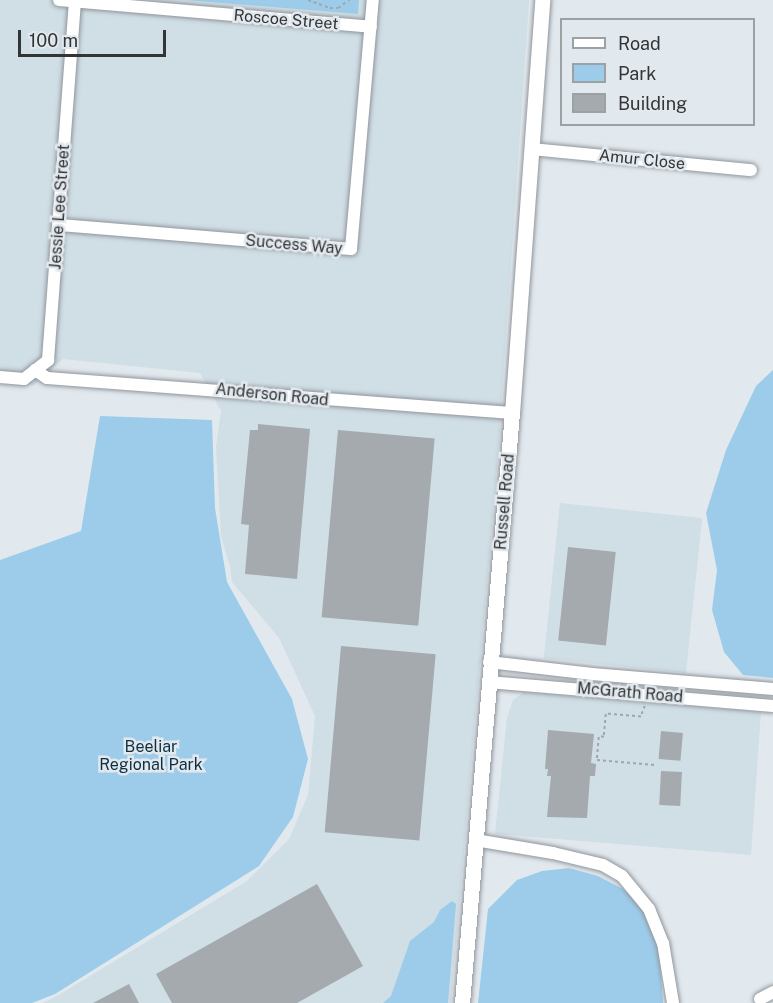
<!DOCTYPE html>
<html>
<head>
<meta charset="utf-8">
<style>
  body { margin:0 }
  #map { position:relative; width:773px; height:1003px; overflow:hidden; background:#e2e9ee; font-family:"Public Sans",sans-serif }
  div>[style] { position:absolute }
  .built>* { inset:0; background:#d0dee6; transform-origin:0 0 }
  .green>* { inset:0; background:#9dccea }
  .building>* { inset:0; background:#a4aaae; transform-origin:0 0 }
  .path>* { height:1.5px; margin-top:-0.75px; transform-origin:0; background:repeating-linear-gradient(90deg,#a1a6aa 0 3px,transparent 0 6px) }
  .roads { filter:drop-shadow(0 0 2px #90969b) drop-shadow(0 0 2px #90969b) }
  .minor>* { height:12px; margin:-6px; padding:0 6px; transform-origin:6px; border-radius:6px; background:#fff }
  .major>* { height:15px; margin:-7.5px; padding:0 7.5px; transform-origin:7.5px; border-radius:7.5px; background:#fff }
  span { translate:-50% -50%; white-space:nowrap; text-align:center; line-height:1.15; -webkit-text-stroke:5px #e2e9ee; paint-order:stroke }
  .street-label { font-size:16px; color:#323436 }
  .park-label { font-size:16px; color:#0e2f41 }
  .legend { position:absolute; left:560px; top:18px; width:195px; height:108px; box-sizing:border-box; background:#e2e9ee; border:2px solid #9ca1a4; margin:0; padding:8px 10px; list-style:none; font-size:18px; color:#323436 }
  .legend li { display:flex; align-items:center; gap:12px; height:30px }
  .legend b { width:30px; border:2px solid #9ca1a4 }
  .scale { position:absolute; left:18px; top:30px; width:148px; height:27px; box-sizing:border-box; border:3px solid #323436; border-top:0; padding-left:8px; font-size:18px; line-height:21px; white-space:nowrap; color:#323436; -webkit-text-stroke:4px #e2e9ee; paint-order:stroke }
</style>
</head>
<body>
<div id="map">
  <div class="built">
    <div style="clip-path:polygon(0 0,529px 0,498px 455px,451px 1003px,42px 1003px,57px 996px,247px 881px,289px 839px,308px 795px,315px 716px,279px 638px,232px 582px,230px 566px,221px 537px,216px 447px,221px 411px,200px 373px,63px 359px,34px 385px,0 383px)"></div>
    <div style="left:560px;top:503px;width:143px;height:156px;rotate:6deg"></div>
    <div style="clip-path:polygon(524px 692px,761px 712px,751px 855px,495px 834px,507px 717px,513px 700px)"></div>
  </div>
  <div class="green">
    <div style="clip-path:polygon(185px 0,359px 0,358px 14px)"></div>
    <div style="clip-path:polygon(773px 370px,773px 678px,743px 675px,724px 652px,712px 610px,717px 570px,706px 513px,726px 450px,756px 386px)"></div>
    <div style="clip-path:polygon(100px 416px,212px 420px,215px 508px,227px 582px,292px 699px,308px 759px,293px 817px,259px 866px,55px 994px,32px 1003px,0 1003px,0 560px,81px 531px)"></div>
    <div style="clip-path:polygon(569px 868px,598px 876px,623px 889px,642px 907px,659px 947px,663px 1003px,478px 1003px,488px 909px,517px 880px,542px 871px)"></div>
    <div style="clip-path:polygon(452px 901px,456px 904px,448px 1003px,383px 1003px,391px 996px,410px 941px,434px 922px,440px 910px)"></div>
  </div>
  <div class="building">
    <div style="clip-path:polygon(258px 424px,310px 429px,297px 579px,245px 574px,249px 525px,241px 524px,250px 430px,258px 430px)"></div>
    <div style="left:338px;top:430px;width:97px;height:188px;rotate:5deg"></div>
    <div style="left:568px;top:547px;width:48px;height:94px;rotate:6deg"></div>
    <div style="left:341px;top:646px;width:95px;height:187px;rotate:5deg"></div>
    <div style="clip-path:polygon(548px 730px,594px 734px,591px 763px,596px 764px,595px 776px,590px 776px,587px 818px,547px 817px,551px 776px,547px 776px,548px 769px,545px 769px)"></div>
    <div style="left:661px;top:731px;width:22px;height:28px;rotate:5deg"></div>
    <div style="left:661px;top:771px;width:21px;height:34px;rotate:3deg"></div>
    <div style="clip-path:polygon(317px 884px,363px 966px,297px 1003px,172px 1003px,156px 974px)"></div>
    <div style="clip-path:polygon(129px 984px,139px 1003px,93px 1003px)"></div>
  </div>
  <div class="path">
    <div style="left:308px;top:0;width:23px;rotate:20deg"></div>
    <div style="left:330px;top:8px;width:8px"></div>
    <div style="left:338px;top:8px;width:14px;rotate:-36deg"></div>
    <div style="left:645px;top:706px;width:12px;rotate:110deg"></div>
    <div style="left:641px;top:717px;width:35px;rotate:-175deg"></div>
    <div style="left:606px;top:714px;width:23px;rotate:95deg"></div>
    <div style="left:604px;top:737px;width:5px;rotate:180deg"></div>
    <div style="left:599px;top:737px;width:23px;rotate:95deg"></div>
    <div style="left:597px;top:760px;width:58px;rotate:4.9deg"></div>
  </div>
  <div class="roads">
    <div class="minor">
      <div style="left:59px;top:0;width:313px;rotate:4.9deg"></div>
      <div style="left:532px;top:149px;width:220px;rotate:5.5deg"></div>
      <div style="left:60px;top:225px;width:292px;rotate:4.7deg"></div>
      <div style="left:351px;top:249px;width:250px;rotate:-85deg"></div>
      <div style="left:35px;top:370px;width:14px;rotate:34deg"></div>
      <div style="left:47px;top:378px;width:466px;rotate:4.3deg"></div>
      <div style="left:0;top:377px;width:24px;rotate:5deg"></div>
      <div style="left:24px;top:379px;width:31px;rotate:-38deg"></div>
      <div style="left:48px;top:360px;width:361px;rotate:-85.7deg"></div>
      <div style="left:489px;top:662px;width:104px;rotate:6.6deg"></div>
      <div style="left:592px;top:674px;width:182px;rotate:4.7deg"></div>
      <div style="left:488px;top:682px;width:286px;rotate:4.8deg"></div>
      <div style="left:475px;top:840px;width:79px;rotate:9.5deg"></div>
      <div style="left:553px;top:853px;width:51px;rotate:13.5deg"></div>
      <div style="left:603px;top:865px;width:22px;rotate:30deg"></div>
      <div style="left:622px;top:876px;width:43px;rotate:50.7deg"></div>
      <div style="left:649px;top:909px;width:37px;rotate:68deg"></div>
      <div style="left:663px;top:943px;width:61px;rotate:80.5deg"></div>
      <div style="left:760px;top:999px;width:15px;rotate:-28deg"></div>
    </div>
    <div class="major">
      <div style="left:462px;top:1003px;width:592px;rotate:-85.16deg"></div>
      <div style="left:512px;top:413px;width:414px;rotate:-85.8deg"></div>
    </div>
  </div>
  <div class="street-label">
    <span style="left:286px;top:20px;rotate:5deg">Roscoe Street</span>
    <span style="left:642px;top:160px;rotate:6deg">Amur Close</span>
    <span style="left:60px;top:207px;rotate:-86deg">Jessie Lee Street</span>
    <span style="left:294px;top:245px;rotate:5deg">Success Way</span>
    <span style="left:272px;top:395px;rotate:6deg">Anderson Road</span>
    <span style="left:505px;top:502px;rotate:-85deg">Russell Road</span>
    <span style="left:630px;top:693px;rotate:5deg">McGrath Road</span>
  </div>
  <div class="park-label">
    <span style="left:151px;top:756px">Beeliar<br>Regional Park</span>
  </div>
  <ul class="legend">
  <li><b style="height:8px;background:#fff"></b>Road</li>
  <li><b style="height:16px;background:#9dccea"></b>Park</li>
  <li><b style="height:16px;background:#a4aaae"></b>Building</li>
  </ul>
  <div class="scale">100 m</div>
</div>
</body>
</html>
